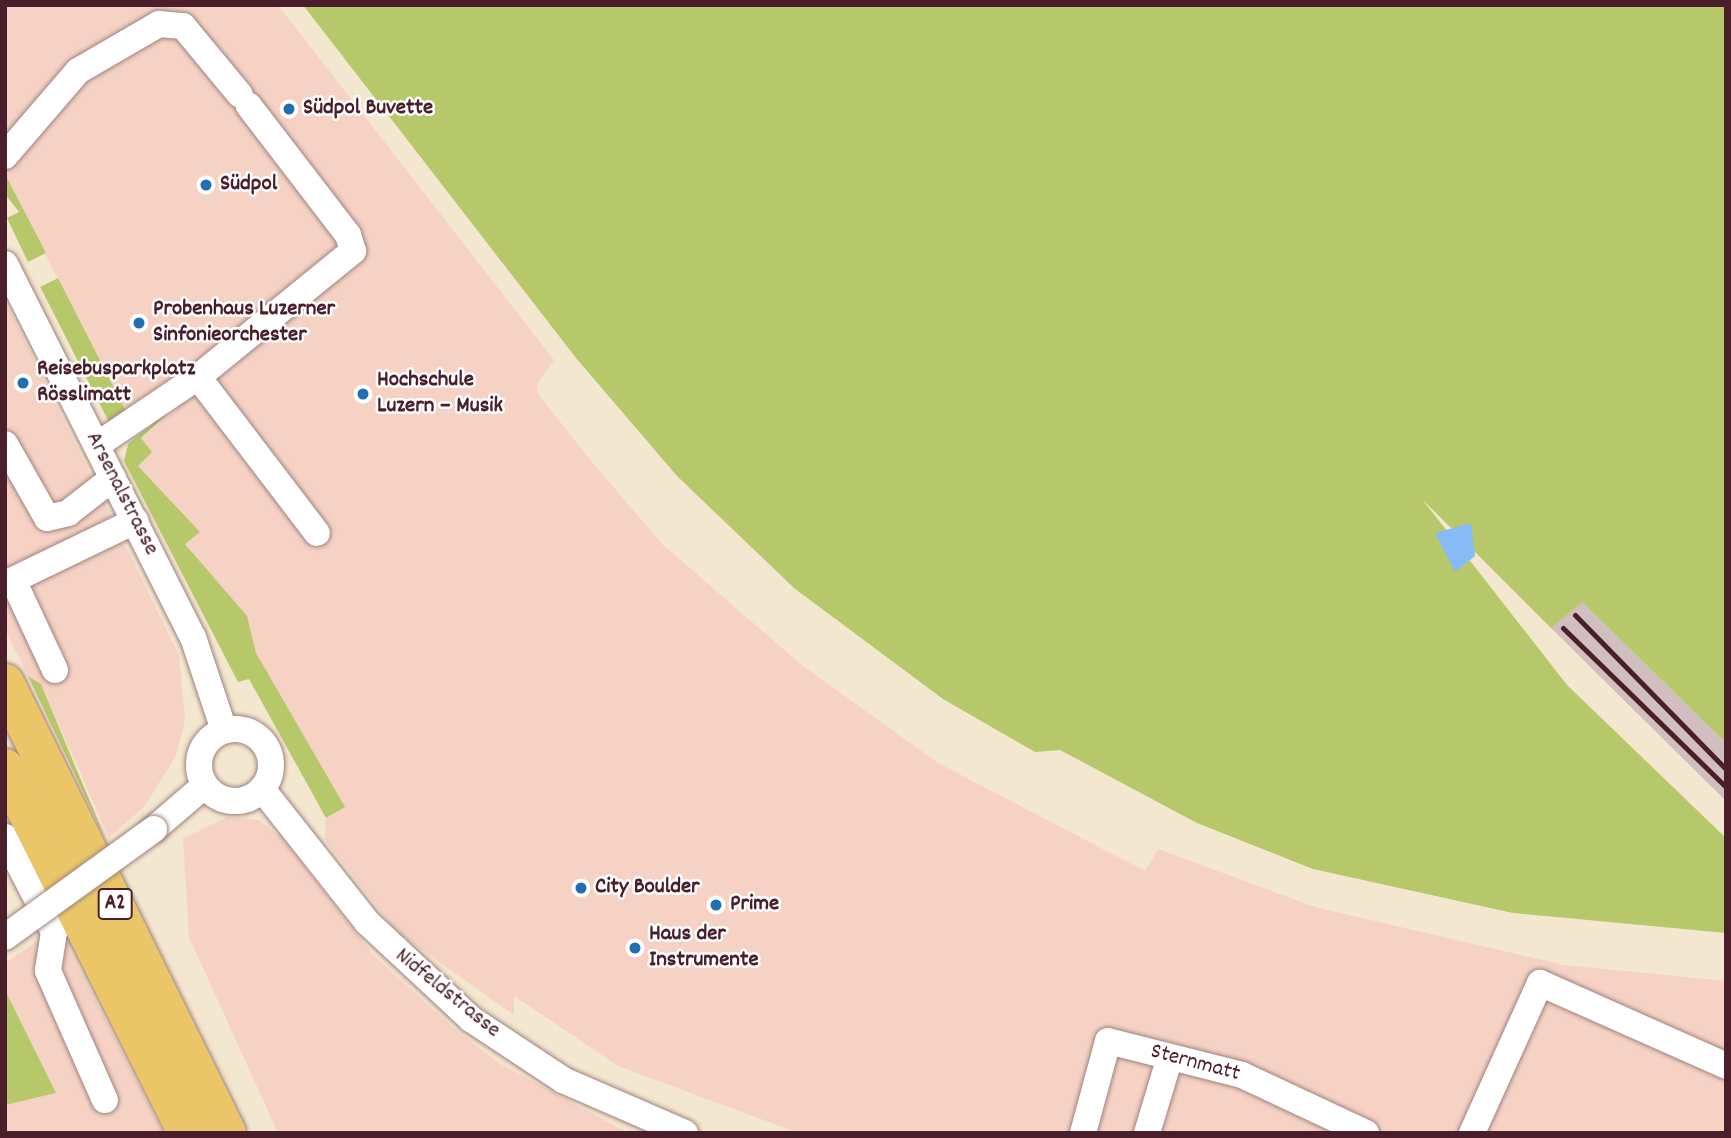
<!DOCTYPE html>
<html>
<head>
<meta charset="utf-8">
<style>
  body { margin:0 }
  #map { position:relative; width:1731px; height:1138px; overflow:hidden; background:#f4e7d0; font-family:Dekko,sans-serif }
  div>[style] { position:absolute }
  .built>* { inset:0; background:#f6d2c5 }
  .industrial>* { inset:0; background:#d1bfbf }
  .green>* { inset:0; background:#b7c86a; transform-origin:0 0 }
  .water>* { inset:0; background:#88baf5 }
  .roads { filter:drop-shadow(0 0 2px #9f837e) drop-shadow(0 0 2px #9f837e) }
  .minor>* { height:26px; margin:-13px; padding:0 13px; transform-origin:13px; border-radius:13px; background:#fff }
  .minor>.ring { margin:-13px; padding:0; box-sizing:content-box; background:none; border:26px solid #fff; border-radius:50% }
  .highway>* { height:38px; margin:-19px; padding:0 19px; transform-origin:19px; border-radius:19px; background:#ebc669 }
  .rail>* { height:5px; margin:-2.5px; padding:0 2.5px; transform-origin:2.5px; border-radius:2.5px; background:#4a1f2b }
  .bridges { filter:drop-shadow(0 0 2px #9f837e) drop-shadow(0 0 2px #9f837e) }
  .minor-bridge>* { height:26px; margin:-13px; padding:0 13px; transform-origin:13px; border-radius:13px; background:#fff }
  .dots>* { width:19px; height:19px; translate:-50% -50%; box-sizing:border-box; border:4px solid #fff; border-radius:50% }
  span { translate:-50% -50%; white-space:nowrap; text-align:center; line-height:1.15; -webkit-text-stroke:5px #fff; paint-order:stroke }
  .shield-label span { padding:2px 5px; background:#fff; border:2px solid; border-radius:5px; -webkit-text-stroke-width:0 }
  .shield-label { font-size:21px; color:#4a1f2b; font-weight:700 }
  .poi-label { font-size:23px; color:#4a1f2b; font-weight:700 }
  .left { translate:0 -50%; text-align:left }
  .street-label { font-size:23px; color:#4a1f2b }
  .frame { position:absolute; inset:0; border:7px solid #4a1f2b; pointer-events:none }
</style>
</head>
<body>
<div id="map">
  <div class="built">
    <div style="clip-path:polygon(5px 5px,278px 5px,554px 360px,537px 384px,538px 394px,592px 462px,663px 545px,803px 666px,938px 763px,1145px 871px,1158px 849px,1315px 907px,1564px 965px,1726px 981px,1726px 1133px,793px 1131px,618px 1066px,514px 996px,514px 1015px,397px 932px,325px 840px,326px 818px,344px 807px,290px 719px,256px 653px,246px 617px,185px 543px,200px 532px,138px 466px,141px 438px,180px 407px,126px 414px,5px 174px)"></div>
    <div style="clip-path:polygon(5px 301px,179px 655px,185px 720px,176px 756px,144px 807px,109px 838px,41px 684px,28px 676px,5px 629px)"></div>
    <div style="clip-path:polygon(227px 817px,259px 820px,283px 839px,374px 956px,457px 1031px,499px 1063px,628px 1133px,278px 1133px,189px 937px,183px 839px)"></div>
    <div style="clip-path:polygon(58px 927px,163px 1133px,5px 1133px,5px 1105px,55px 1093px,5px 990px,5px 963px)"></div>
  </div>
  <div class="industrial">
    <div style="clip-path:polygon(1581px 601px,1726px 743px,1726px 801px,1551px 628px)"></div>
  </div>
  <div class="green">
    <div style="clip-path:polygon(303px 5px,1726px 5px,1726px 743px,1582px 602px,1551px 628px,1422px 499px,1567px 685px,1726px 838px,1726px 933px,1513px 913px,1313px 869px,1197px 823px,1060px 750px,1035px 752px,943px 699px,794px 588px,677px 476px,576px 358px)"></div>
    <div style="clip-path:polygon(5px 174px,46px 253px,28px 262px,7px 218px,19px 212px,5px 194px)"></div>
    <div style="left:58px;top:278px;width:152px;height:20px;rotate:63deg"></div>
    <div style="clip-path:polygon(178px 404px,141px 438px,152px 452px,138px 466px,200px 532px,185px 544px,247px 616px,256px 653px,345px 807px,326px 818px,249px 679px,238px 682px,124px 461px,128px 444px)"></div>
    <div style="clip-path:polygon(28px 676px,41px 684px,106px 840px)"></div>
    <div style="clip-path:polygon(5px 990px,56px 1093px,5px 1105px)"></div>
  </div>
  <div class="water">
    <div style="clip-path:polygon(1471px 523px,1475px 556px,1455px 572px,1435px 533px)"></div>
  </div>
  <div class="roads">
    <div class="minor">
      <div style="left:5px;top:156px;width:112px;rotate:-49.3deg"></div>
      <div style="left:78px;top:71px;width:94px;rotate:-30.1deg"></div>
      <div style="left:159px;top:24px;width:24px;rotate:5deg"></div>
      <div style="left:183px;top:26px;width:89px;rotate:50.4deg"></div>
      <div style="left:5px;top:264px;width:418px;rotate:63.3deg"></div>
      <div style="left:193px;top:637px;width:98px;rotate:71.6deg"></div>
      <div style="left:198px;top:377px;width:200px;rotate:-39.1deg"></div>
      <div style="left:353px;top:251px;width:17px;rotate:-107deg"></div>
      <div style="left:348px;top:235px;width:163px;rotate:-127.5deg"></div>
      <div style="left:5px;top:444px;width:85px;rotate:60.4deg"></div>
      <div style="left:47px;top:518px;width:22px;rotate:-13deg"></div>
      <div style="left:68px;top:513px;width:57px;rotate:-37.9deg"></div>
      <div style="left:97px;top:445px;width:122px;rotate:-34deg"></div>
      <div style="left:198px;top:377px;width:196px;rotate:52.7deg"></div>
      <div style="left:55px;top:670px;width:99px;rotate:-115deg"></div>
      <div style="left:13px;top:580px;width:136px;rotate:-25.8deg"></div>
      <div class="ring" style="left:199px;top:729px;width:46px;height:46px"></div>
      <div style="left:262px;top:789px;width:169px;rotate:51.7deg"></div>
      <div style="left:367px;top:922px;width:142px;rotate:43deg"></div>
      <div style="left:471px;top:1019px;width:110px;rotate:33.5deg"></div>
      <div style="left:563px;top:1080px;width:133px;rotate:23.5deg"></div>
      <div style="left:154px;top:829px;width:66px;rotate:-40.7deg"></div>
      <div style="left:5px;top:837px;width:107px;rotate:62.7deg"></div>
      <div style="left:54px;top:932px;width:39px;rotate:99deg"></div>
      <div style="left:48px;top:971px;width:141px;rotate:66.2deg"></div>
      <div style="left:1083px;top:1133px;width:95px;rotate:-74.8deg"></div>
      <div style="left:1108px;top:1041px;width:138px;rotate:14.2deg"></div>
      <div style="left:1242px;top:1075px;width:137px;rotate:25.1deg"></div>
      <div style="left:1147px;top:1133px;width:79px;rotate:-73.2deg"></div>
      <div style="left:1472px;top:1133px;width:165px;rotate:-65.6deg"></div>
      <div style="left:1540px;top:983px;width:204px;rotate:24deg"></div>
    </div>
    <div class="highway">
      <div style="left:5px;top:683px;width:502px;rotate:63.74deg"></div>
      <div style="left:5px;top:768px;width:408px;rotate:63.5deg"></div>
    </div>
  </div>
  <div class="rail">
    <div style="left:1575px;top:615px;width:216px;rotate:45.6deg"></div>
    <div style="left:1563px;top:628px;width:228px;rotate:44.3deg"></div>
  </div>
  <div class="bridges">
    <div class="minor-bridge">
      <div style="left:5px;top:937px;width:184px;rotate:-35.9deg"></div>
    </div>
  </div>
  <div class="dots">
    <div style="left:289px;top:109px;background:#1f6fb2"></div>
    <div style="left:206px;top:185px;background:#1f6fb2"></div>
    <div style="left:139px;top:323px;background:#1f6fb2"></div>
    <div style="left:23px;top:383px;background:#1f6fb2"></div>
    <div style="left:363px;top:394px;background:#1f6fb2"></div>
    <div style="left:581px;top:888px;background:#1f6fb2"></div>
    <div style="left:716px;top:905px;background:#1f6fb2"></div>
    <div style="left:635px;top:948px;background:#1f6fb2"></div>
  </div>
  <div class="shield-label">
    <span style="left:115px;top:904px">A2</span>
  </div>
  <div class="poi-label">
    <span class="left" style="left:303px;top:109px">Südpol Buvette</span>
    <span class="left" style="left:220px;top:185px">Südpol</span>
    <span class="left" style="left:153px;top:323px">Probenhaus Luzerner<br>Sinfonieorchester</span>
    <span class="left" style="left:37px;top:383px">Reisebusparkplatz<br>Rösslimatt</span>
    <span class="left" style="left:377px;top:394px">Hochschule<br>Luzern – Musik</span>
    <span class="left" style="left:595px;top:888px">City Boulder</span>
    <span class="left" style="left:730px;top:905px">Prime</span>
    <span class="left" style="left:649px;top:948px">Haus der<br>Instrumente</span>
  </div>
  <div class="street-label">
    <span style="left:121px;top:494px;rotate:63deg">Arsenalstrasse</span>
    <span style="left:447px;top:994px;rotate:39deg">Nidfeldstrasse</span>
    <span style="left:1195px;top:1064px;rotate:15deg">Sternmatt</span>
  </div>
  <div class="frame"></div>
</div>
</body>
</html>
